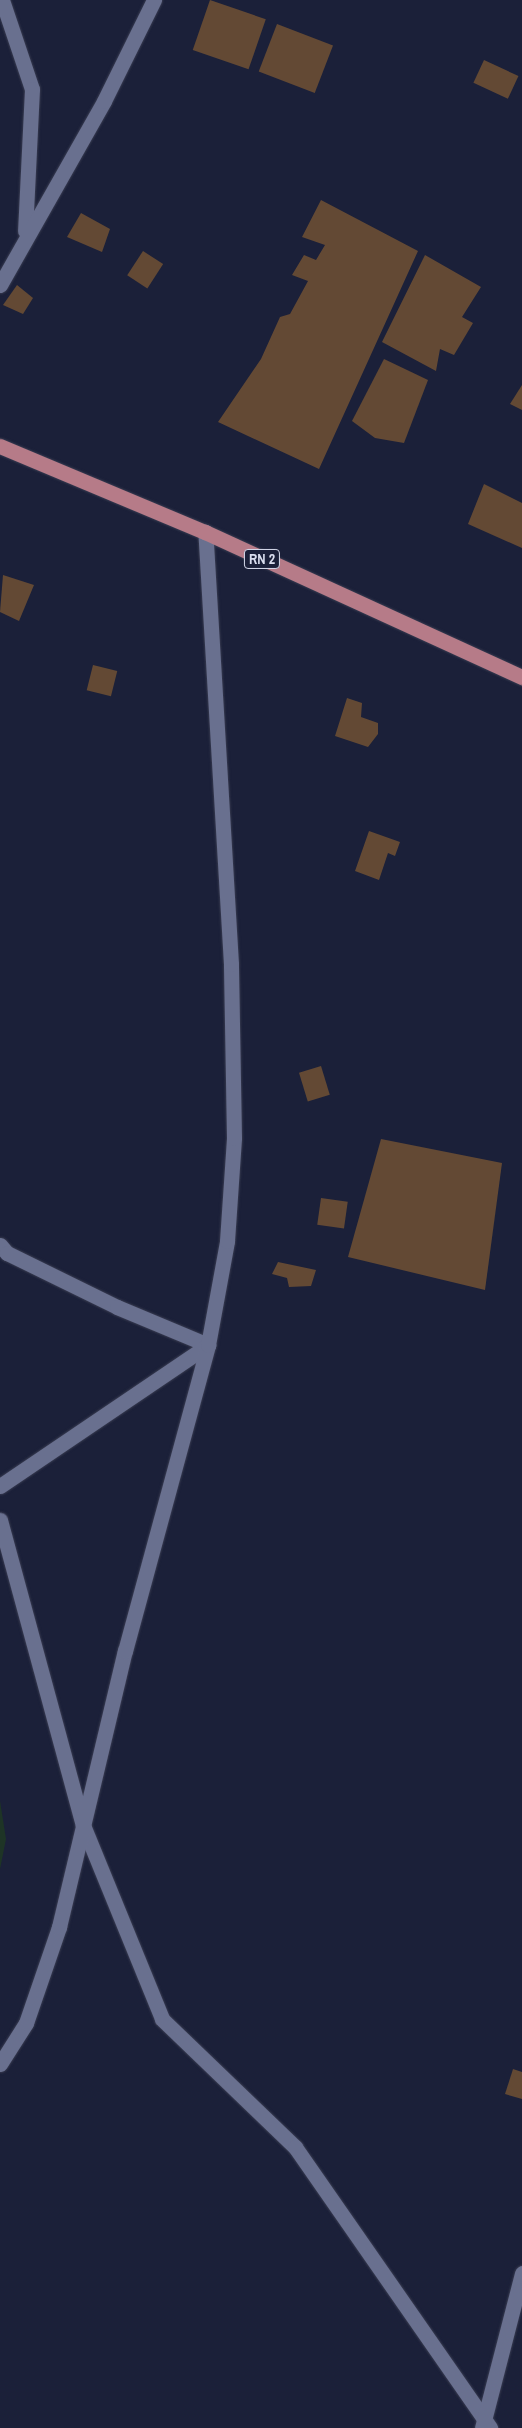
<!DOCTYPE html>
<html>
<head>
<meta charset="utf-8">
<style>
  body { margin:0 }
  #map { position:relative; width:522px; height:2428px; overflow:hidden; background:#1b2039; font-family:"Archivo Narrow",sans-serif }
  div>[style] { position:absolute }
  .green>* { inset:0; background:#1e3426 }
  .building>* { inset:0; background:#634934; transform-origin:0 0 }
  .roads { filter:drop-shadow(0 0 1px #393c51) drop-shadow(0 0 1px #393c51) }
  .service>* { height:15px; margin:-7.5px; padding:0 7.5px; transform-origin:7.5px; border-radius:7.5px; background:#69708f }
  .minor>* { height:15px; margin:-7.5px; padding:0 7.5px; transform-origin:7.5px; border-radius:7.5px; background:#69708f }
  .trunk>* { height:15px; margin:-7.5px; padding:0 7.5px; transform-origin:7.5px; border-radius:7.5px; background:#b67b88 }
  span { translate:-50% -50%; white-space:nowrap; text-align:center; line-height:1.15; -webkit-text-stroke:4px #1b2039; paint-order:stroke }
  .shield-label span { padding:1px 4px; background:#1b2039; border:1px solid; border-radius:4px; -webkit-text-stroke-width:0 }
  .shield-label { font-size:14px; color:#d9ddee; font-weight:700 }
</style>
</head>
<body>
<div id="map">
  <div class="green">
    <div style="clip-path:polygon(0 1801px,6px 1839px,0 1869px)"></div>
  </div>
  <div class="building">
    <div style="left:210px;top:0;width:59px;height:53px;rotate:19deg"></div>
    <div style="left:277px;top:24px;width:60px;height:51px;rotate:21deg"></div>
    <div style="left:484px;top:60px;width:38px;height:25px;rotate:25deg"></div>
    <div style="clip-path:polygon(321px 200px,418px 251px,319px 469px,218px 422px,261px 359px,280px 317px,290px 314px,308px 281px,292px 275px,304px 255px,316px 260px,325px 245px,302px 237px)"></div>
    <div style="clip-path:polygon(81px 213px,110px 229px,102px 252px,67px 237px)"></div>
    <div style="left:143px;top:251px;width:24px;height:29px;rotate:33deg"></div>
    <div style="clip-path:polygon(425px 255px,481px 287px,462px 317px,473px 323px,454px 355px,440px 349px,436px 371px,382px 342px)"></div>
    <div style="clip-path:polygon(17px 285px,33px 298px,23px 314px,3px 305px)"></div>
    <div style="clip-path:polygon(384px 359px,428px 380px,404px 443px,375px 438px,352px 421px)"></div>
    <div style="clip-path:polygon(522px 385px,522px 410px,510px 404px)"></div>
    <div style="clip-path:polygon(484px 484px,522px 503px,522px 548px,468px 524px)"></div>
    <div style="clip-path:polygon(3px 575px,34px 585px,19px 621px,0 612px)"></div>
    <div style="left:93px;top:665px;width:25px;height:26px;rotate:14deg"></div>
    <div style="clip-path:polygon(347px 698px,362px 703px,361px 717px,378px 723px,378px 734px,368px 747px,335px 736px)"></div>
    <div style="clip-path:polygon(369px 831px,400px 842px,395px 856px,388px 853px,379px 880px,355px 871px)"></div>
    <div style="left:321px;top:1066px;width:30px;height:23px;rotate:73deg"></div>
    <div style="clip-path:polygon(381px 1139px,502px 1163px,485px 1290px,348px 1257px)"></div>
    <div style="left:321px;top:1198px;width:27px;height:27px;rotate:8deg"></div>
    <div style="clip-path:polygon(278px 1262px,316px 1270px,311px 1286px,289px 1287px,287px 1278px,272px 1274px)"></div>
    <div style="clip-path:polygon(513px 2069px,522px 2072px,522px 2099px,505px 2094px)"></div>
  </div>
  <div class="roads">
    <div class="service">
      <div style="left:0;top:1520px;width:316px;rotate:74.8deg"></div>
      <div style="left:83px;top:1825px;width:209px;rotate:67.8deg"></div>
      <div style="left:162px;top:2019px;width:185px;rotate:43.9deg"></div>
      <div style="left:295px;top:2147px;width:342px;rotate:55.2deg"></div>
    </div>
    <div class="minor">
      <div style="left:2px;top:0;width:94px;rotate:71.4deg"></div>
      <div style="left:32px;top:89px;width:142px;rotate:92.8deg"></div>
      <div style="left:0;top:285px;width:211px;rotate:-60.5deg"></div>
      <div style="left:104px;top:101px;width:113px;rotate:-63.7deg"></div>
      <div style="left:0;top:1245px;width:11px;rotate:49deg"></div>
      <div style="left:7px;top:1253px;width:123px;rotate:26.1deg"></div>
      <div style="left:117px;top:1307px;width:99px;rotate:22.7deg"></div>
      <div style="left:0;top:1486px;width:251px;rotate:-34.1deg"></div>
      <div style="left:0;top:2064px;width:49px;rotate:-57.6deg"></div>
      <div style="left:26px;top:2023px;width:102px;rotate:-71deg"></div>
      <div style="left:59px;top:1927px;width:284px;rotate:-76.6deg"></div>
      <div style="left:125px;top:1651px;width:317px;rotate:-74.8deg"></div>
      <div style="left:208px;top:1345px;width:106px;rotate:-79.6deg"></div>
      <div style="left:227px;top:1241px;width:103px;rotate:-86.1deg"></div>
      <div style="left:234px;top:1138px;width:174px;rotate:-91deg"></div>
      <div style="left:231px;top:964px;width:433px;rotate:-93.4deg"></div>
      <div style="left:482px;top:2428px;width:160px;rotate:-75.5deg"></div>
    </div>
    <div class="trunk">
      <div style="left:0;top:446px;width:222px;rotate:22.8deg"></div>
      <div style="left:205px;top:532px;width:349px;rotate:24.6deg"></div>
    </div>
  </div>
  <div class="shield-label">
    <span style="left:262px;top:559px">RN 2</span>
  </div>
</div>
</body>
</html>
